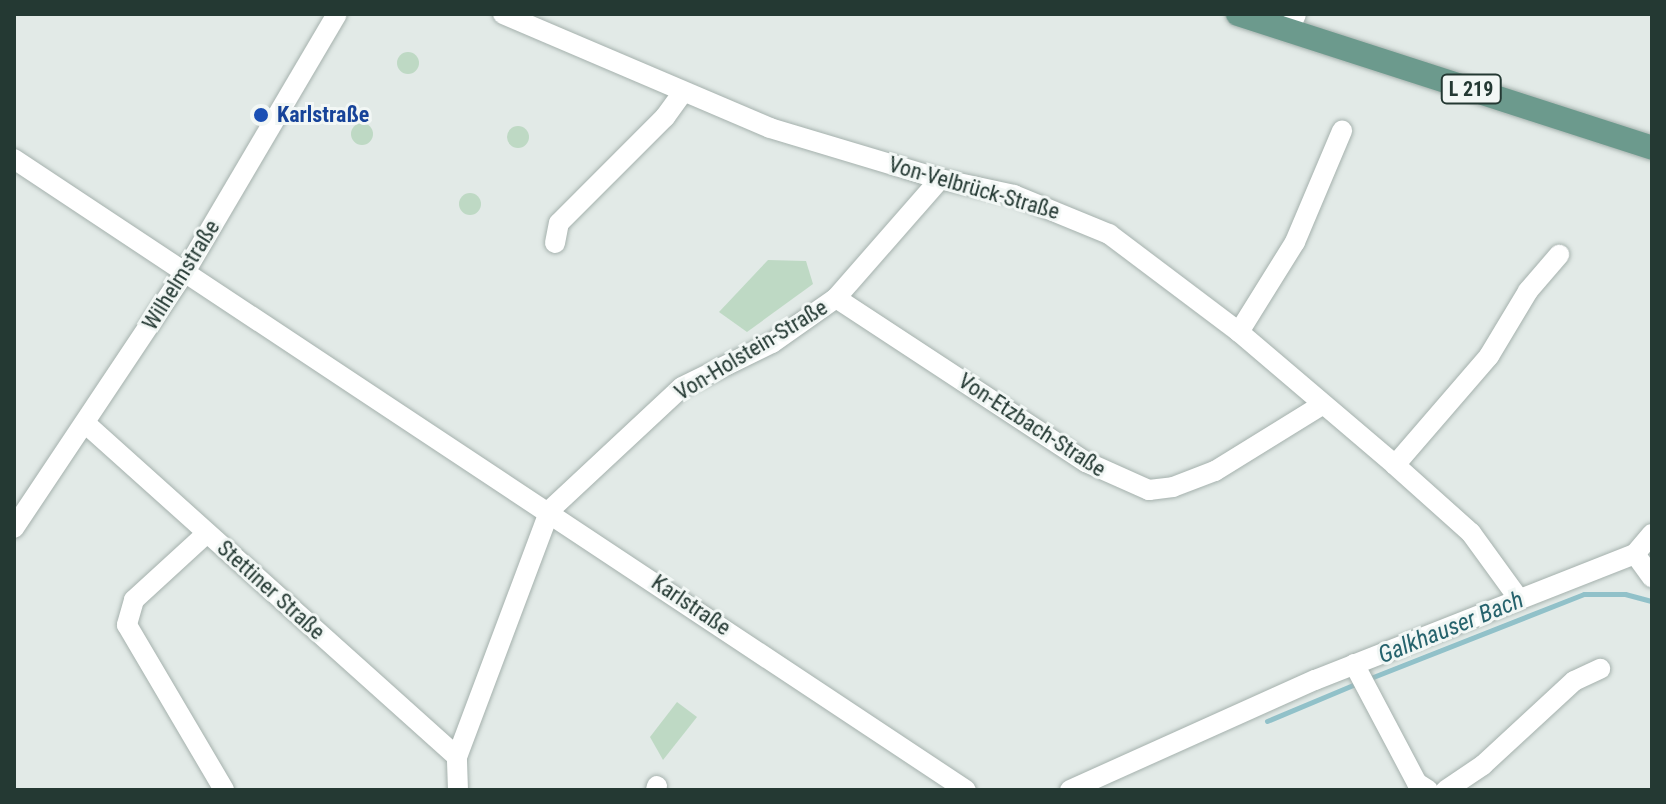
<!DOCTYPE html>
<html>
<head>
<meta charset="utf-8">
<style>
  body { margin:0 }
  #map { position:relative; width:1666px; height:804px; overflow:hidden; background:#e2eae7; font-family:"Roboto Condensed",sans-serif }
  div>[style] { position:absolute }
  .green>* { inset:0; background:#bed9c4 }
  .round { border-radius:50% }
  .stream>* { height:5px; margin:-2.5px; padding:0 2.5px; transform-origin:2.5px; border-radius:2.5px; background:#91c1c9 }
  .roads { filter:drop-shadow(0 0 2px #a5b1ad) drop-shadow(0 0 2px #a5b1ad) }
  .street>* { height:20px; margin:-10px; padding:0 10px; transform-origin:10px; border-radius:10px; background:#fff }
  .primary>* { height:24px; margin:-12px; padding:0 12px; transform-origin:12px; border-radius:12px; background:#6c9a8d }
  .dots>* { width:22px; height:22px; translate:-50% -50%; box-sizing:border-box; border:4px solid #f2f7f5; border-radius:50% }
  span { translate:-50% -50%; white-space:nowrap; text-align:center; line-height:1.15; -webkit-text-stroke:6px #f2f7f5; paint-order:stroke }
  .shield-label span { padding:2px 6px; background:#f2f7f5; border:2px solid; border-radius:6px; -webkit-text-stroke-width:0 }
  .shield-label { font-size:20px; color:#243933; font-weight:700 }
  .transit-label { font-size:22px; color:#164399; font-weight:700 }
  .left { translate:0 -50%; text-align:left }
  .street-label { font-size:22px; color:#243933 }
  .water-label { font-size:24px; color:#26636d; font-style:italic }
  .frame { position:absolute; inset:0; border:16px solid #243933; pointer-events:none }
</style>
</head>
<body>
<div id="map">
  <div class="green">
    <div class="round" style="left:397px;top:52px;width:22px;height:22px"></div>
    <div class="round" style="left:351px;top:123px;width:22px;height:22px"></div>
    <div class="round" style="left:507px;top:126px;width:22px;height:22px"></div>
    <div class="round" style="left:459px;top:193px;width:22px;height:22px"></div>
    <div style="clip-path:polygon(768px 260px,806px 261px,813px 284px,747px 332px,719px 312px)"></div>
    <div style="clip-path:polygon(677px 702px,697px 717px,663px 760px,650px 737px)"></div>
  </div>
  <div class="stream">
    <div style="left:1368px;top:679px;width:232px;rotate:-21.5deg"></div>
    <div style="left:1584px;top:594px;width:41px"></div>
    <div style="left:1625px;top:594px;width:28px;rotate:15deg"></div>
    <div style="left:1267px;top:721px;width:99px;rotate:-22.7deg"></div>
  </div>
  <div class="roads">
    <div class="street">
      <div style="left:503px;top:14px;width:290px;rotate:23.1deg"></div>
      <div style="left:770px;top:128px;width:177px;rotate:16.7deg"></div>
      <div style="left:940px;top:179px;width:76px;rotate:12.2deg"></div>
      <div style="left:1014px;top:195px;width:103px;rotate:22.3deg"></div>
      <div style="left:1109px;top:234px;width:163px;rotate:37deg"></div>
      <div style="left:1239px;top:332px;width:205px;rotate:40.4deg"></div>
      <div style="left:1395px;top:465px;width:102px;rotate:41.8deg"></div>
      <div style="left:1471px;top:533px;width:82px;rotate:54deg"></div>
      <div style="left:1289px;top:30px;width:17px;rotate:-66deg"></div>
      <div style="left:14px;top:159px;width:1142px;rotate:33.54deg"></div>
      <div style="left:555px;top:243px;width:20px;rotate:-79deg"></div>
      <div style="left:559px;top:223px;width:150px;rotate:-45deg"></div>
      <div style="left:665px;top:117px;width:31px;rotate:-54deg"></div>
      <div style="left:836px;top:298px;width:299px;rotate:33.3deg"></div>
      <div style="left:1086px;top:462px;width:69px;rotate:24deg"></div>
      <div style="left:1149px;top:490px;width:24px;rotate:-7deg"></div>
      <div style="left:1173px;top:487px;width:45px;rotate:-20.9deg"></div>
      <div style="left:1215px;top:471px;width:126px;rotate:-31.7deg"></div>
      <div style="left:1239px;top:332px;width:106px;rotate:-58.1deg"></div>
      <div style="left:1295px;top:242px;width:121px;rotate:-67.1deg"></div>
      <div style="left:85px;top:423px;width:500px;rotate:41.9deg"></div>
      <div style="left:1395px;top:465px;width:144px;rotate:-49.2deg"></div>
      <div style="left:1489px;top:356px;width:76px;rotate:-59deg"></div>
      <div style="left:1528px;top:291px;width:48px;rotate:-49.3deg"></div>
      <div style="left:14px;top:528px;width:308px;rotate:-56.3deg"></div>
      <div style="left:185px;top:272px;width:299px;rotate:-59.5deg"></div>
      <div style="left:207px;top:533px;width:99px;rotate:137.5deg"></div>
      <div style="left:134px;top:600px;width:26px;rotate:106deg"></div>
      <div style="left:127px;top:625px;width:191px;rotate:59.5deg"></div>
      <div style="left:1635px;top:554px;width:29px;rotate:54deg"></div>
      <div style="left:1354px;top:664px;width:135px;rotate:62.1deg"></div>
      <div style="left:1417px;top:783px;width:13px;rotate:32deg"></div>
      <div style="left:458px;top:790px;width:33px;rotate:-92deg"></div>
      <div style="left:457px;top:757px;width:264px;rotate:-69.4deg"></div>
      <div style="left:550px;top:510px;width:180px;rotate:-43deg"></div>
      <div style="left:682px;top:387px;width:100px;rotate:-26.1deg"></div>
      <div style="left:772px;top:343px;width:78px;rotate:-35.1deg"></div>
      <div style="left:836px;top:298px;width:158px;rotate:-48.8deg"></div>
      <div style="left:656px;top:790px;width:4px;rotate:-76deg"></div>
      <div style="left:1070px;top:790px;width:269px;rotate:-24.2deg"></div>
      <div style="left:1315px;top:680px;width:344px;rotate:-21.5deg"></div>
      <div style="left:1635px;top:554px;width:26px;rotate:-50deg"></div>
      <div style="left:1446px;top:790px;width:45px;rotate:-34deg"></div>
      <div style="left:1483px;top:765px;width:124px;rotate:-42.7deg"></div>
      <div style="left:1574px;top:681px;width:29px;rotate:-25deg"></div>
    </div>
    <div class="primary">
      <div style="left:1238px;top:14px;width:435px;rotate:17.9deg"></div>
    </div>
  </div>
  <div class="dots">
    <div style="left:261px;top:115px;background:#1a4fb4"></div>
  </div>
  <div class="shield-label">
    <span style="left:1471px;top:89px">L 219</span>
  </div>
  <div class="transit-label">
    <span class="left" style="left:277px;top:115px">Karlstraße</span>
  </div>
  <div class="street-label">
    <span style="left:974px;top:188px;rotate:16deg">Von-Velbrück-Straße</span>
    <span style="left:181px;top:275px;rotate:-58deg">Wilhelmstraße</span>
    <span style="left:751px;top:350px;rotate:-31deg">Von-Holstein-Straße</span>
    <span style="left:1032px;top:425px;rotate:33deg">Von-Etzbach-Straße</span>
    <span style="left:271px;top:590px;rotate:42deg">Stettiner Straße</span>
    <span style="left:691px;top:605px;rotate:34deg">Karlstraße</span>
  </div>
  <div class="water-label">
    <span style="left:1451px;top:628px;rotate:-22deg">Galkhauser Bach</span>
  </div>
  <div class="frame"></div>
</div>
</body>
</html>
